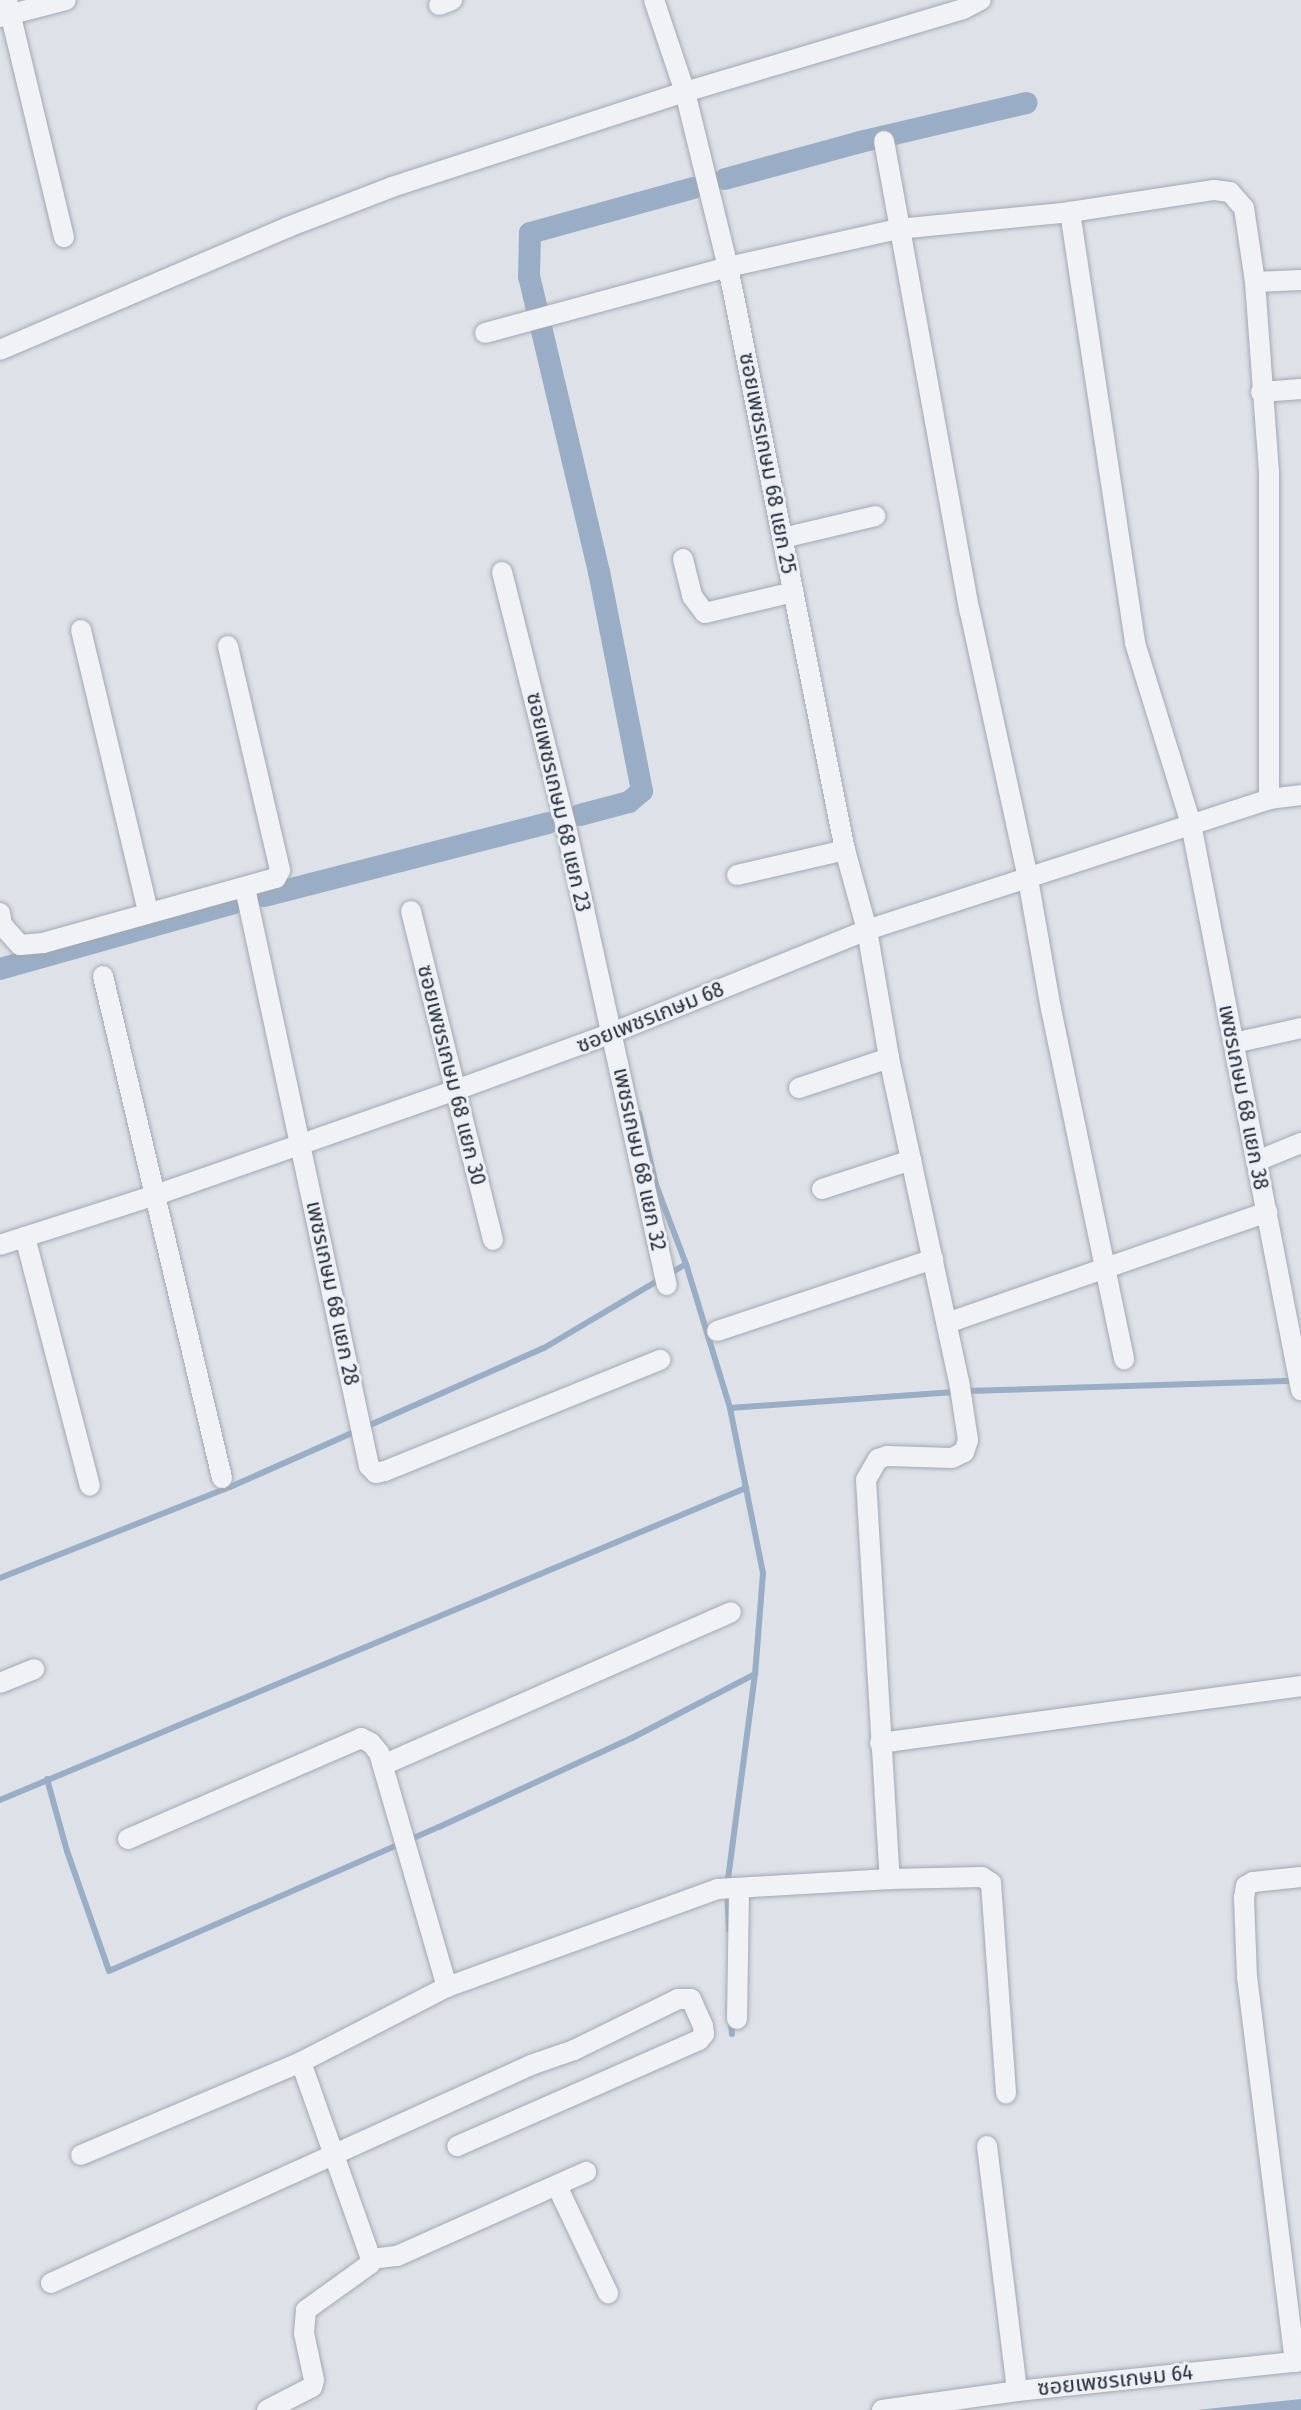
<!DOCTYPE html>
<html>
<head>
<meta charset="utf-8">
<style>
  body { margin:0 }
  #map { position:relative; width:1301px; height:2410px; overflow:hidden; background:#dee1e7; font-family:"Fira Sans Condensed","Noto Sans Thai",sans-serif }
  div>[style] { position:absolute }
  .water>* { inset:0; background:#99aec6 }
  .stream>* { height:6px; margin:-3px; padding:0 3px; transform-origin:3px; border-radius:3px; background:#99aec6 }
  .canal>* { height:22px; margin:-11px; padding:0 11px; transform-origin:11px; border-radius:11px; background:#99aec6 }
  .roads { filter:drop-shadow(0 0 2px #a3a8b1) drop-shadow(0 0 2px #a3a8b1) }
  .street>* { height:20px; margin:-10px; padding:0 10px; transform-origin:10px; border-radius:10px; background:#f0f2f5 }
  span { translate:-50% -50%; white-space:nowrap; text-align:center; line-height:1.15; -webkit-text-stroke:6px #edf0f5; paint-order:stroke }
  .street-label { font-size:22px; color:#272f3d }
</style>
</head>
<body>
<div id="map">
  <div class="water">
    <div style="clip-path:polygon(1301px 2399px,1301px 2410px,1197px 2410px)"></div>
  </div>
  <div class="stream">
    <div style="left:639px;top:1113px;width:74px;rotate:76.7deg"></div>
    <div style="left:656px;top:1185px;width:85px;rotate:69.2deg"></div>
    <div style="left:686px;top:1264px;width:151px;rotate:73deg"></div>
    <div style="left:730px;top:1408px;width:168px;rotate:78.7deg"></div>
    <div style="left:763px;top:1573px;width:101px;rotate:94.5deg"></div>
    <div style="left:755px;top:1674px;width:215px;rotate:97.5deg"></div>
    <div style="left:727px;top:1887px;width:43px;rotate:87.3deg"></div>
    <div style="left:730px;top:1408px;width:239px;rotate:-4.1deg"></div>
    <div style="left:968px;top:1391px;width:326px;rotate:-1.8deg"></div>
    <div style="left:0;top:1578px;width:247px;rotate:-21.6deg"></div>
    <div style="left:230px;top:1487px;width:343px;rotate:-23.9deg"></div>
    <div style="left:544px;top:1348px;width:165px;rotate:-30.6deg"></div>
    <div style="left:47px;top:1779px;width:75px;rotate:74.5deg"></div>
    <div style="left:67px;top:1851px;width:127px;rotate:70.7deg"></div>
    <div style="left:109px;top:1971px;width:360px;rotate:-23.6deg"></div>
    <div style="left:439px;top:1827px;width:213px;rotate:-24.8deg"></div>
    <div style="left:632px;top:1738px;width:139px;rotate:-27.5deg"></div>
    <div style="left:0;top:1800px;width:809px;rotate:-22.7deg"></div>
    <div style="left:731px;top:2021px;width:13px;rotate:86deg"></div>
  </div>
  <div class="canal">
    <div style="left:725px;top:179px;width:140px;rotate:-15.3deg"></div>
    <div style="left:860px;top:142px;width:171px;rotate:-13.2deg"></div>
    <div style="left:580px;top:815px;width:51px;rotate:-14.9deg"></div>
    <div style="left:629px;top:802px;width:17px;rotate:-40deg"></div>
    <div style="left:642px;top:791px;width:223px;rotate:-101.1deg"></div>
    <div style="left:599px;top:572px;width:303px;rotate:-103.3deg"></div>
    <div style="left:529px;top:277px;width:44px;rotate:-88.7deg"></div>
    <div style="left:530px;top:233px;width:169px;rotate:-15.4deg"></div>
    <div style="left:264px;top:896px;width:293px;rotate:-14.4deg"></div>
    <div style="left:0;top:969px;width:241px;rotate:-15.7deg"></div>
  </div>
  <div class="roads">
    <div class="street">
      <div style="left:7px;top:0;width:244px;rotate:76.5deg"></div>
      <div style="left:654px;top:0;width:97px;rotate:71.4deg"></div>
      <div style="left:685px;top:92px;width:180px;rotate:76.2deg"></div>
      <div style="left:728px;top:267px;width:595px;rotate:78.65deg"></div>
      <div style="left:845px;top:850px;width:83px;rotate:74.6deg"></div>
      <div style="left:867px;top:930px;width:130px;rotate:80.2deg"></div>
      <div style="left:889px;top:1058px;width:330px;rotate:77.8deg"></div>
      <div style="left:959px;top:1381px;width:60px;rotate:81.3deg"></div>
      <div style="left:968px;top:1440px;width:13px;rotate:108deg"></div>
      <div style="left:964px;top:1452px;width:13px;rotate:153deg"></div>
      <div style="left:952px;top:1458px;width:65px;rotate:-178.2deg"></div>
      <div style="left:887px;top:1456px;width:9px;rotate:162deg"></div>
      <div style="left:878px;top:1459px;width:24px;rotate:120deg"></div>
      <div style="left:866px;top:1480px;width:400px;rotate:86.6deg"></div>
      <div style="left:439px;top:5px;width:14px;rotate:-21deg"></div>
      <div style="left:0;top:17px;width:68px;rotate:-14.4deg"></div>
      <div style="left:884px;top:141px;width:479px;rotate:79.7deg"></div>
      <div style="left:970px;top:612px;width:273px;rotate:77.7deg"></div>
      <div style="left:1028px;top:879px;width:132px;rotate:80deg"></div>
      <div style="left:1051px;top:1009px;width:358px;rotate:78.2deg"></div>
      <div style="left:1070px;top:212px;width:146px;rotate:-8.7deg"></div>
      <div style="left:1214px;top:190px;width:16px;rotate:7deg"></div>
      <div style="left:1230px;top:192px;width:21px;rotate:49deg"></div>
      <div style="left:1244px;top:208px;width:75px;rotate:81.5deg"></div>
      <div style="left:1255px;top:282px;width:192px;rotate:85.8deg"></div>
      <div style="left:1269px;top:473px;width:326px;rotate:90deg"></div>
      <div style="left:1255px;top:282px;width:46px;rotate:-2.5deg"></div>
      <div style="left:485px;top:333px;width:252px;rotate:-15.2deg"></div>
      <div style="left:728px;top:267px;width:174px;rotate:-12.6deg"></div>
      <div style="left:898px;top:229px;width:173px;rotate:-5.6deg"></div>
      <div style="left:1070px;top:212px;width:436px;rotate:81.4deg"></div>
      <div style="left:1135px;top:643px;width:189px;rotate:72.8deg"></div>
      <div style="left:1191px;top:824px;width:577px;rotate:79deg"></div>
      <div style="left:0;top:350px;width:313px;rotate:-23.1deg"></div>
      <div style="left:288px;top:227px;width:111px;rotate:-21deg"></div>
      <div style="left:392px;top:187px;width:308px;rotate:-18deg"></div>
      <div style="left:685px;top:92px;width:290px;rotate:-16.6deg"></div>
      <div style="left:963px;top:9px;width:20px;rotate:-27deg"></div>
      <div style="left:1261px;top:392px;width:40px;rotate:-4.3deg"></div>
      <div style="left:783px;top:538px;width:95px;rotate:-13.4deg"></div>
      <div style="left:683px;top:559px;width:38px;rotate:76deg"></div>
      <div style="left:692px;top:596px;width:21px;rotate:53deg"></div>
      <div style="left:705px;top:613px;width:91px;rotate:-13.3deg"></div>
      <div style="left:502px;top:572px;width:263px;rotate:75.9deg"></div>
      <div style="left:566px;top:827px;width:469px;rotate:77.6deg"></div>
      <div style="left:81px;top:630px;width:290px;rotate:76.6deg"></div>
      <div style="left:737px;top:875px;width:111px;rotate:-13deg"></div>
      <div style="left:245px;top:888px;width:591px;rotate:77.89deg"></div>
      <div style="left:369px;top:1466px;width:10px;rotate:45deg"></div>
      <div style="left:376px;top:1473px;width:9px;rotate:-13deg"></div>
      <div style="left:385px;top:1471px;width:297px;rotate:-22deg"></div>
      <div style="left:411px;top:911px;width:339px;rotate:76deg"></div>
      <div style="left:0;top:913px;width:12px;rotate:81deg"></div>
      <div style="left:2px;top:925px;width:27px;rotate:48deg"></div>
      <div style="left:20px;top:945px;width:23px;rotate:-5deg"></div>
      <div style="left:43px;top:943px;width:242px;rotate:-15.6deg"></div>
      <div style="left:276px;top:878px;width:9px;rotate:-63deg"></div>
      <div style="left:280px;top:870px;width:230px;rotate:-103.1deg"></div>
      <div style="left:103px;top:976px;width:516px;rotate:76.66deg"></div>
      <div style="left:1234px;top:1043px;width:69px;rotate:-12.6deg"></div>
      <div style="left:799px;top:1088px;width:95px;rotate:-18.4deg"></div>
      <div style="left:1257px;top:1161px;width:48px;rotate:-22.2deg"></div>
      <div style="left:822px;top:1189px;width:94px;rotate:-18deg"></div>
      <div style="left:25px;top:1237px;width:257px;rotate:75.4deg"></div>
      <div style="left:0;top:1245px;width:164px;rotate:-17.8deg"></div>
      <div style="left:156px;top:1195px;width:318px;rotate:-19.3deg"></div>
      <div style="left:456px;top:1090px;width:166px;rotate:-20.1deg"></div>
      <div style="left:612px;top:1033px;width:275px;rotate:-22deg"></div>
      <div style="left:867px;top:930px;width:423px;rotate:-18deg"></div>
      <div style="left:1269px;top:799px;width:32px;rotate:-7deg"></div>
      <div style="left:947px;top:1323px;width:339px;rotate:-19.1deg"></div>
      <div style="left:717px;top:1331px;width:228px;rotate:-18.4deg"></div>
      <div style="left:0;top:1683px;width:37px;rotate:-22deg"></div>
      <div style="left:880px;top:1743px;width:425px;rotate:-7.7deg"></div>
      <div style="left:383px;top:1765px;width:380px;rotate:-23.7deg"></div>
      <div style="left:128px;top:1839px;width:254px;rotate:-23.4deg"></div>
      <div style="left:361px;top:1738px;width:11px;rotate:27deg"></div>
      <div style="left:371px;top:1743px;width:13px;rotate:51deg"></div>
      <div style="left:379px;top:1753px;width:244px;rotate:73.8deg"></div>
      <div style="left:737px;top:2019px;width:131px;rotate:-89.1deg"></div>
      <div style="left:987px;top:2146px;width:247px;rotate:83deg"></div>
      <div style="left:81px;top:2155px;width:239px;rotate:-22.9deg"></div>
      <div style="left:301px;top:2062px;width:164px;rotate:-27.2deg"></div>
      <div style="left:447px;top:1987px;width:287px;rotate:-19.9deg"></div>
      <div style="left:717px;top:1889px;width:173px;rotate:-3.3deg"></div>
      <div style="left:890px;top:1879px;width:92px;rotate:-1.2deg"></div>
      <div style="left:982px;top:1877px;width:11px;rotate:34deg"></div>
      <div style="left:991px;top:1883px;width:211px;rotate:85.9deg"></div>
      <div style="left:557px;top:2186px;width:119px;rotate:64.5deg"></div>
      <div style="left:371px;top:2259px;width:26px;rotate:-7deg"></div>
      <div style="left:397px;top:2256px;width:207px;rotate:-24deg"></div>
      <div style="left:51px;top:2283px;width:527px;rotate:-24.43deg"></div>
      <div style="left:531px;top:2065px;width:46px;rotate:-19.2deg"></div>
      <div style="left:574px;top:2050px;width:116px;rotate:-26.1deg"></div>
      <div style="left:678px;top:1999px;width:13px"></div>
      <div style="left:691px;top:1999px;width:30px;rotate:66deg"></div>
      <div style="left:703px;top:2026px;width:8px;rotate:83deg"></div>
      <div style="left:704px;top:2034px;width:8px;rotate:130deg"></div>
      <div style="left:699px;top:2040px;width:264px;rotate:156.3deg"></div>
      <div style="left:1295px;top:2362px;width:388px;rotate:-97.1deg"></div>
      <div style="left:1247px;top:1977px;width:79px;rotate:-92.2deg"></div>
      <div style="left:1244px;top:1898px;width:12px;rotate:-81deg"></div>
      <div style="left:1246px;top:1886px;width:8px;rotate:-30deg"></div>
      <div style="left:1253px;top:1882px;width:48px;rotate:-5.9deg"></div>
      <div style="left:267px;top:2410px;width:51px;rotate:-27.1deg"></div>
      <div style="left:312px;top:2387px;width:7px;rotate:-74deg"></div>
      <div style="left:314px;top:2380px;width:48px;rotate:-102deg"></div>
      <div style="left:304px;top:2333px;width:23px;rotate:-85deg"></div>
      <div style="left:306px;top:2310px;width:79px;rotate:-35.7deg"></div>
      <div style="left:370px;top:2264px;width:5px;rotate:-79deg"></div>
      <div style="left:371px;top:2259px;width:209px;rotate:-109.6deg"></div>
      <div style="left:882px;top:2410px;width:136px;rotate:-8deg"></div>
      <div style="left:1017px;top:2391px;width:286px;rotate:-6deg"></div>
    </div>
  </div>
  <div class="street-label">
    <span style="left:768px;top:463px;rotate:79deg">ซอยเพชรเกษม 68 แยก 25</span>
    <span style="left:559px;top:802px;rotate:77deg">ซอยเพชรเกษม 68 แยก 23</span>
    <span style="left:650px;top:1017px;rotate:-22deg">ซอยเพชรเกษม 68</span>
    <span style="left:452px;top:1075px;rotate:76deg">ซอยเพชรเกษม 68 แยก 30</span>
    <span style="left:1244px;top:1097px;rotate:79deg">เพชรเกษม 68 แยก 38</span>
    <span style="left:640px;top:1159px;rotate:78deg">เพชรเกษม 68 แยก 32</span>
    <span style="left:333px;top:1293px;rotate:78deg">เพชรเกษม 68 แยก 28</span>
    <span style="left:1115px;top:2380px;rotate:-6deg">ซอยเพชรเกษม 64</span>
  </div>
</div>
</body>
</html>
